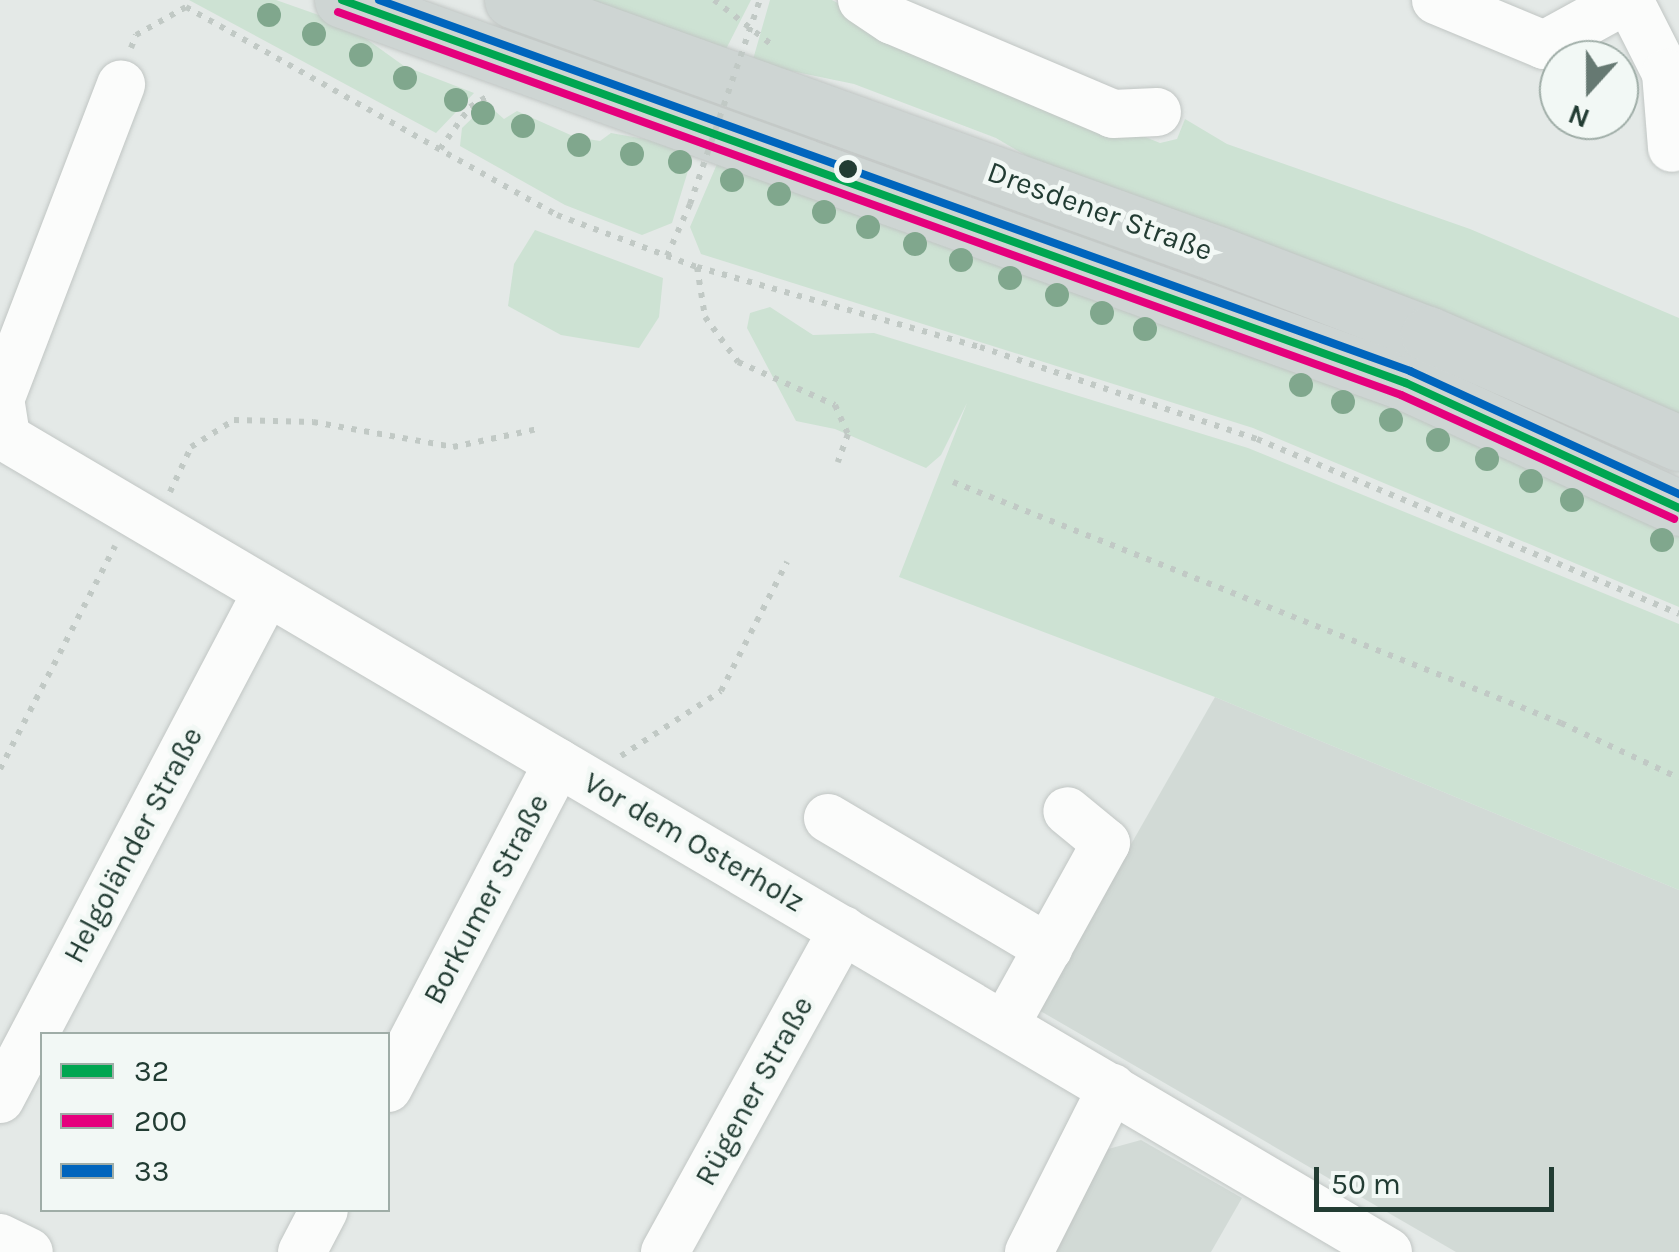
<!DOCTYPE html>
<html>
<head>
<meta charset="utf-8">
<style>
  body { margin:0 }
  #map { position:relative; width:1679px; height:1252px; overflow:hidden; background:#e4e9e7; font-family:Karla,sans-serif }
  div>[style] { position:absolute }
  .built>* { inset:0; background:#d2dad6 }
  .green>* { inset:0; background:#cde2d3 }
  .path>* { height:6px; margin-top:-3px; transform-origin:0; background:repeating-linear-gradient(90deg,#c1c9c5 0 5px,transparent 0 13px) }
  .roads { filter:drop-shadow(0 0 2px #c1c6c4) drop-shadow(0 0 2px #c1c6c4) }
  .minor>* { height:48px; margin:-24px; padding:0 24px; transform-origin:24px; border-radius:24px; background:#fbfcfb }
  .major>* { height:55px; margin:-27.5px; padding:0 27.5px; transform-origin:27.5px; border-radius:27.5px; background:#ced5d3 }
  .path-bridge>* { height:6px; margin-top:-3px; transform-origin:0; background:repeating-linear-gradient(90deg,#c1c9c5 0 5px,transparent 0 13px) }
  .bus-1>* { height:8px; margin:-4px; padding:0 4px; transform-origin:4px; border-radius:4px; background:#00a651 }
  .bus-2>* { height:8px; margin:-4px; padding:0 4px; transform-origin:4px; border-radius:4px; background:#e5007d }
  .bus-3>* { height:8px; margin:-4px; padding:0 4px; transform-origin:4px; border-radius:4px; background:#0065bd }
  .trees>* { width:24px; height:24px; margin:-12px; border-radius:50%; background:#80a78d }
  .dots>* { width:28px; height:28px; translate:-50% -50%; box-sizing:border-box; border:5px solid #f2f8f5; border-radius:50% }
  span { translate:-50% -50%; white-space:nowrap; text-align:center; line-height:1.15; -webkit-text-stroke:9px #f2f8f5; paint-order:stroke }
  .street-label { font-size:30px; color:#223c33 }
  .legend { position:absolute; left:40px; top:1032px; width:350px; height:180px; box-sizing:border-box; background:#f2f8f5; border:2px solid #9fada7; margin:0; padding:12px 18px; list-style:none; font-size:30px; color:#223c33 }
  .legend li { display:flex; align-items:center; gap:20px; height:50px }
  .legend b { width:50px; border:2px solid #9fada7 }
  .north { position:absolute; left:1539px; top:40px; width:100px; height:100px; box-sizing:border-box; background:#f2f8f5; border:2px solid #9fada7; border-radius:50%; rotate:201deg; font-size:28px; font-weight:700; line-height:40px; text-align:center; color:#223c33 }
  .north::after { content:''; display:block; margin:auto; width:35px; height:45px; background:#667972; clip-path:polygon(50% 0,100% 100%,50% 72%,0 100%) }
  .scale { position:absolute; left:1314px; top:1167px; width:240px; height:45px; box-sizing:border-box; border:5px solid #223c33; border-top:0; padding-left:12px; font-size:30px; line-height:35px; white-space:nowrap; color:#223c33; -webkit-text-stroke:8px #f2f8f5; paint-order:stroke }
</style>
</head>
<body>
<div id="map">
  <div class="built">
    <div style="clip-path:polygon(1215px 697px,1679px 890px,1679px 1252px,1456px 1252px,1037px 1009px)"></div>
    <div style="clip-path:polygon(1141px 1140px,1242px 1198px,1211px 1252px,1045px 1252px,1101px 1151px)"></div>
  </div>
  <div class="green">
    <div style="clip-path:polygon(189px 0,276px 0,347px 25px,404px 66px,474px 93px,436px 133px)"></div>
    <div style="clip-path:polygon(583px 0,751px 0,724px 53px)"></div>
    <div style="clip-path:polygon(770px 0,832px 0,887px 31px,1160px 143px,1177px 139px,1185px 119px,1227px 144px,1470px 229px,1679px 318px,1679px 418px,1040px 164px,996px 138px,854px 84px,752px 63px)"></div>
    <div style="clip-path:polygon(487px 104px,504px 119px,517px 111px,575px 137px,600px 141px,611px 133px,695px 148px,672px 223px,642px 235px,565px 205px,460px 146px,462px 128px)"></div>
    <div style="clip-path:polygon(720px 157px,1397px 404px,1679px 534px,1679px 607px,1253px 428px,701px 254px,690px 227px)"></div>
    <div style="clip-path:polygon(535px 230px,663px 278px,659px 317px,639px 348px,561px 335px,508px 306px,514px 264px)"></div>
    <div style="clip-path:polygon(770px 307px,813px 335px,874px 333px,1248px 448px,1679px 624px,1679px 890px,1215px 697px,899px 577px,967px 403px,941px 455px,926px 468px,835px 429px,796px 421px,747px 328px,750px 313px)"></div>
  </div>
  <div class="path">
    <div style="left:714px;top:0;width:73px;rotate:37.8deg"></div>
    <div style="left:131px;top:48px;width:14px;rotate:-69deg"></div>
    <div style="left:136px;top:35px;width:57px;rotate:-29.2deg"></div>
    <div style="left:186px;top:7px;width:425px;rotate:29.3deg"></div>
    <div style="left:557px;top:215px;width:149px;rotate:20.4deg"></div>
    <div style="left:697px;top:267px;width:294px;rotate:15.8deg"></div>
    <div style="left:980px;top:347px;width:292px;rotate:18.4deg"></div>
    <div style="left:1257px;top:439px;width:457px;rotate:22.5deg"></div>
    <div style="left:440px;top:149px;width:52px;rotate:-54.5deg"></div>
    <div style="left:470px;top:107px;width:21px;rotate:-31deg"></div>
    <div style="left:667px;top:256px;width:57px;rotate:-66.1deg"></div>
    <div style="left:697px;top:267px;width:51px;rotate:80.9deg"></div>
    <div style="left:705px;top:317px;width:56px;rotate:53.7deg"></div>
    <div style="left:738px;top:362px;width:106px;rotate:23.9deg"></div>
    <div style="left:835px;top:405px;width:32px;rotate:66deg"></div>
    <div style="left:848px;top:434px;width:30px;rotate:110deg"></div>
    <div style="left:953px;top:482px;width:654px;rotate:21.62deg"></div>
    <div style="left:1561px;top:723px;width:130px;rotate:25deg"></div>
    <div style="left:170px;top:492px;width:50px;rotate:-65deg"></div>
    <div style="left:191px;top:447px;width:51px;rotate:-32.1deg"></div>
    <div style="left:234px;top:420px;width:79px;rotate:1.5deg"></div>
    <div style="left:313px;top:422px;width:142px;rotate:10.1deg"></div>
    <div style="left:453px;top:447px;width:87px;rotate:-12deg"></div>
    <div style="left:621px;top:756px;width:119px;rotate:-33deg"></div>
    <div style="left:721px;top:691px;width:145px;rotate:-62.9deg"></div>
    <div style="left:0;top:769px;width:251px;rotate:-62.7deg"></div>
  </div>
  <div class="roads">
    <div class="minor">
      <div style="left:862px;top:0;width:36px;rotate:34deg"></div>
      <div style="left:892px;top:20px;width:240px;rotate:23deg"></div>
      <div style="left:1113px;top:114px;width:44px;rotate:-2.6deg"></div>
      <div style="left:1436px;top:0;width:117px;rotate:22.6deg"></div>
      <div style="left:1544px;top:45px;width:94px;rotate:-28.8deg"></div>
      <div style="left:1629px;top:0;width:82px;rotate:63.1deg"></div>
      <div style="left:1666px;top:73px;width:75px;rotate:85.4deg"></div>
      <div style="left:0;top:434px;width:1611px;rotate:30.51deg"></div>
      <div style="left:6px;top:436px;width:36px;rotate:-99deg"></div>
      <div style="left:0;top:400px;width:338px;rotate:-69deg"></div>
      <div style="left:828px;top:818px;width:256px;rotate:30.6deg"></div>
      <div style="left:1005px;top:1025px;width:208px;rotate:-61deg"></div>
      <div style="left:1106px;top:843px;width:50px;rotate:-140.6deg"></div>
      <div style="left:388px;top:1088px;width:367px;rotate:-62.4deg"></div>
      <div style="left:0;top:1099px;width:573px;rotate:-62.23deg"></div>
      <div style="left:0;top:1238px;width:32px;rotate:26deg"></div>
      <div style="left:302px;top:1252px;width:47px;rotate:-62.4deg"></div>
      <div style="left:665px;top:1252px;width:368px;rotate:-61.1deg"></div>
      <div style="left:1029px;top:1252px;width:184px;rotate:-63.2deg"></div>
    </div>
    <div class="major">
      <div style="left:342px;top:0;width:1131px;rotate:19.8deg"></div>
      <div style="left:1406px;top:383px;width:300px;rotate:24.6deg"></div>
      <div style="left:512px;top:0;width:750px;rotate:19.79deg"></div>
      <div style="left:1218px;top:254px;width:225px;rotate:20.9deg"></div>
      <div style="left:1428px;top:334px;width:274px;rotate:23.5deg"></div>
    </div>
  </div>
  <div class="path-bridge">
    <div style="left:690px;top:204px;width:216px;rotate:-71.1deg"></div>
  </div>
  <div class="bus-1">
    <div style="left:342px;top:0;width:1131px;rotate:19.8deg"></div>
    <div style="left:1406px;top:383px;width:300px;rotate:24.6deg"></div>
  </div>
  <div class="bus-2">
    <div style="left:338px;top:12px;width:1130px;rotate:19.81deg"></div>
    <div style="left:1401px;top:395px;width:300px;rotate:24.4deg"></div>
  </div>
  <div class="bus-3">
    <div style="left:379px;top:0;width:1096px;rotate:19.79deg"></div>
    <div style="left:1410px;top:371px;width:296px;rotate:24.6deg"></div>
  </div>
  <div class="trees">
    <div style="left:269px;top:15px"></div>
    <div style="left:314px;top:34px"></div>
    <div style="left:361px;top:55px"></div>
    <div style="left:405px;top:78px"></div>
    <div style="left:456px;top:100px"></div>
    <div style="left:483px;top:113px"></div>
    <div style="left:523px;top:126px"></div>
    <div style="left:579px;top:145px"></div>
    <div style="left:632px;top:154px"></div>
    <div style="left:680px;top:162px"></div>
    <div style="left:732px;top:180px"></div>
    <div style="left:779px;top:194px"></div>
    <div style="left:824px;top:212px"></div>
    <div style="left:868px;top:227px"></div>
    <div style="left:915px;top:244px"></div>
    <div style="left:961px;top:260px"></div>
    <div style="left:1010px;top:278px"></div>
    <div style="left:1057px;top:295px"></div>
    <div style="left:1102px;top:313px"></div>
    <div style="left:1145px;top:329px"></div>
    <div style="left:1301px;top:385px"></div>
    <div style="left:1343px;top:402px"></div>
    <div style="left:1391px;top:420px"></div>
    <div style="left:1438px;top:440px"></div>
    <div style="left:1487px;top:459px"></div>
    <div style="left:1531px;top:481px"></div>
    <div style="left:1572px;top:500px"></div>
    <div style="left:1662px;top:540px"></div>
  </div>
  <div class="dots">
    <div style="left:848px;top:169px;background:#223c33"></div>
  </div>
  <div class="street-label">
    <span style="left:1100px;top:211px;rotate:20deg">Dresdener Straße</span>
    <span style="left:694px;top:842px;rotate:30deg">Vor dem Osterholz</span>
    <span style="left:133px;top:845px;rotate:-62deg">Helgoländer Straße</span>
    <span style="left:486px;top:899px;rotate:-62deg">Borkumer Straße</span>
    <span style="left:754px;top:1091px;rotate:-61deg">Rügener Straße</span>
  </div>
  <ul class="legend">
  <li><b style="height:12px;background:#00a651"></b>32</li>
  <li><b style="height:12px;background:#e5007d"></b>200</li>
  <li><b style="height:12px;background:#0065bd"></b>33</li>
  </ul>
  <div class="north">N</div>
  <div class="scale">50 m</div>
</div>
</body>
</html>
